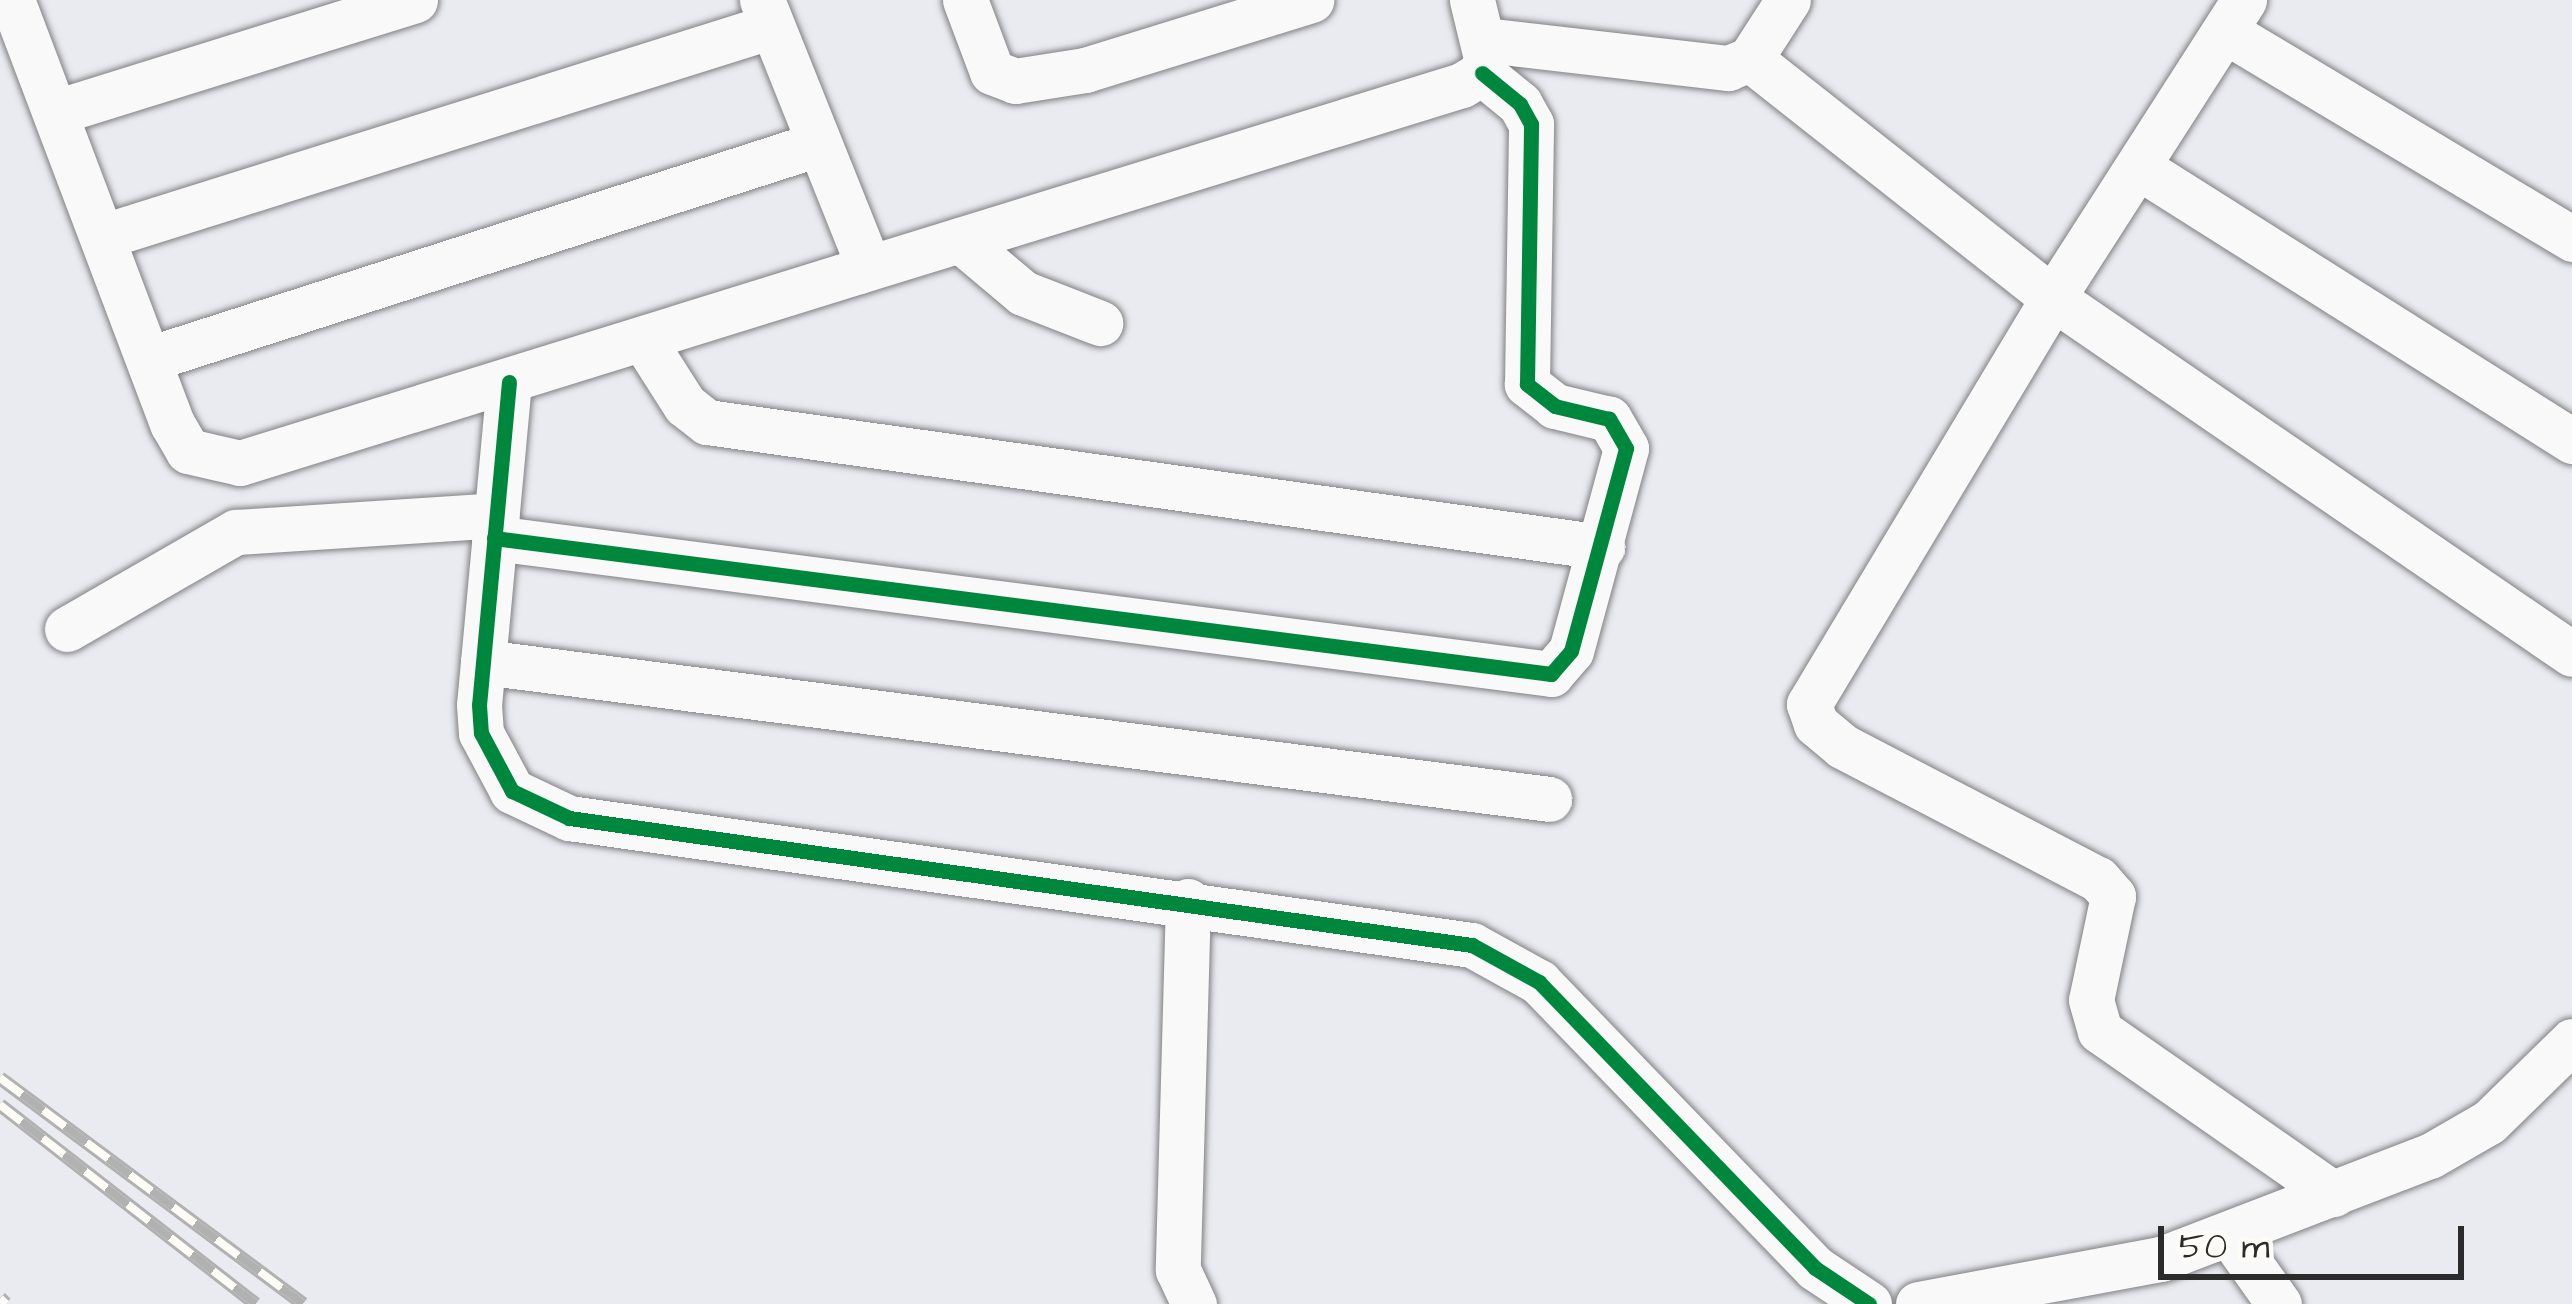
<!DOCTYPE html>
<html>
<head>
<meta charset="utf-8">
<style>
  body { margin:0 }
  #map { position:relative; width:2572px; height:1304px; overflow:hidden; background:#eaebf1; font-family:"Architects Daughter",sans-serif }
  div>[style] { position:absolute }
  .roads { filter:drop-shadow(0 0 3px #818184) drop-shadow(0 0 3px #818184) }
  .minor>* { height:45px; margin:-22.5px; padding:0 22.5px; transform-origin:22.5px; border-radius:22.5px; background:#f8f9f8 }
  .rail>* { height:14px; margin-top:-7px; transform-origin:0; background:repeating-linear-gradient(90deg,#fdfcf7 0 27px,#b2b1b1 0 54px); box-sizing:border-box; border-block:3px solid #b2b1b1 }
  .cycleway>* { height:15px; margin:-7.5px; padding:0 7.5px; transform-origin:7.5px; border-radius:7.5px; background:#00873e }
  span { translate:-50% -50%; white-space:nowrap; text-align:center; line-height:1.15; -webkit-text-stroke:10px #fdfcf7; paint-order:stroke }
  .scale { position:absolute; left:2158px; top:1226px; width:306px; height:54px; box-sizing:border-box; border:6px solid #2b2b2b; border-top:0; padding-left:15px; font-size:36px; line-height:42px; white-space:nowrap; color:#2b2b2b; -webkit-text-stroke:9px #fdfcf7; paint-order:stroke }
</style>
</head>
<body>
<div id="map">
  <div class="roads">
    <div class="minor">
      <div style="left:12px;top:0;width:454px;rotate:69.3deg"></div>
      <div style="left:173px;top:425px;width:30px;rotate:60deg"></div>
      <div style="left:188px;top:451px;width:53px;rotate:13deg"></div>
      <div style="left:240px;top:463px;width:648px;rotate:-17.23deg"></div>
      <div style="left:859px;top:271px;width:17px;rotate:-73deg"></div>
      <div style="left:864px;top:255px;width:275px;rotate:-111.8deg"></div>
      <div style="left:965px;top:0;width:77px;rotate:69.4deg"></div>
      <div style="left:992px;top:72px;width:25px;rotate:21deg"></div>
      <div style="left:1015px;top:81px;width:71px;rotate:-8.9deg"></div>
      <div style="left:1085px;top:70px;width:237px;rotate:-17.2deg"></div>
      <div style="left:2244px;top:0;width:354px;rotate:122.7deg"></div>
      <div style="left:2053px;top:298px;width:474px;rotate:121deg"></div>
      <div style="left:1809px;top:704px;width:21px;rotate:71deg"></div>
      <div style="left:1816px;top:724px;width:34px;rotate:40deg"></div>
      <div style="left:1842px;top:746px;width:288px;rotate:27.5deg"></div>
      <div style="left:2098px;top:879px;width:23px;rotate:49deg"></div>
      <div style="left:2113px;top:896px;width:106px;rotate:101.9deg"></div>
      <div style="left:2091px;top:1000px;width:32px;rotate:74deg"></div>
      <div style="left:2100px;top:1031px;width:285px;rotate:34.9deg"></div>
      <div style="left:2225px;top:31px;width:405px;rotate:30.9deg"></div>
      <div style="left:1485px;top:40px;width:245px;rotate:6.6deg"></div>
      <div style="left:1728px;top:68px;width:24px;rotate:-22deg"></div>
      <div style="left:1750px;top:59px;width:70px;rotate:-57.2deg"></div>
      <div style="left:1750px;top:59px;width:386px;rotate:38.3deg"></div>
      <div style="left:2053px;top:298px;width:629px;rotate:34.45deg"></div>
      <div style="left:56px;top:112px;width:376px;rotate:-17.3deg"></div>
      <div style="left:2140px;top:168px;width:511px;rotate:32.29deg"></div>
      <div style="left:104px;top:236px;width:697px;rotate:-17.45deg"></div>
      <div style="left:960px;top:240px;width:82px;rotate:40.1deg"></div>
      <div style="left:1023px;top:293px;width:83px;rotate:21.3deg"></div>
      <div style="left:859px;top:271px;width:631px;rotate:-17.14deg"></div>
      <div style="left:1462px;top:85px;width:23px;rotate:-31deg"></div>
      <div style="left:1482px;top:73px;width:16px;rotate:-75deg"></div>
      <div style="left:1486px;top:58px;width:60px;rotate:-103.6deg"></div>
      <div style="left:644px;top:341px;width:76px;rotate:57.4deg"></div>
      <div style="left:685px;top:405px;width:28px;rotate:38deg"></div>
      <div style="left:707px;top:422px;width:904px;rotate:7.95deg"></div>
      <div style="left:152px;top:358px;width:696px;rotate:-17.81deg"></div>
      <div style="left:509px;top:382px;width:324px;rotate:95.3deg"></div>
      <div style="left:479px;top:705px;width:28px;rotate:86deg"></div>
      <div style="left:481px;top:733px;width:66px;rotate:61.9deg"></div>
      <div style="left:512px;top:791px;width:63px;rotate:25.3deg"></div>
      <div style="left:569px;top:818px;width:912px;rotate:8.01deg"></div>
      <div style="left:1472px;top:945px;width:77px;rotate:28.9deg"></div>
      <div style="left:1539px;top:982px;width:397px;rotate:46deg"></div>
      <div style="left:1815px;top:1268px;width:65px;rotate:33.7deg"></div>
      <div style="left:494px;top:538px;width:1066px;rotate:7.33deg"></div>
      <div style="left:1551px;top:674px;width:30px;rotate:-49deg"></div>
      <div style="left:1571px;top:651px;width:210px;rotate:-74.8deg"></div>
      <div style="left:1626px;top:448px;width:34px;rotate:-120deg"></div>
      <div style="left:1609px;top:419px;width:56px;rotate:-166.5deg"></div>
      <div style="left:1555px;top:406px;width:36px;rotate:-142deg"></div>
      <div style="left:1527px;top:384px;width:260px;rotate:-89.1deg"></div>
      <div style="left:1531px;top:124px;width:23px;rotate:-119deg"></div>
      <div style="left:1520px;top:104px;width:49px;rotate:-140.8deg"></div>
      <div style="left:67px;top:629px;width:195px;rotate:-29.9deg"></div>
      <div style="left:236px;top:532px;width:261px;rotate:-3.7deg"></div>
      <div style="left:483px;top:662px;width:1075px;rotate:7.32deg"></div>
      <div style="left:1188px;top:901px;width:369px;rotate:91.6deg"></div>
      <div style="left:1178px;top:1270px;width:38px;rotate:65deg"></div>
      <div style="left:2229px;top:1234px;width:86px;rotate:54.5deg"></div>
      <div style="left:1918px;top:1304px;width:247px;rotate:-10.5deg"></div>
      <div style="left:2161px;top:1259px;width:288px;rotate:-21deg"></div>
      <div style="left:2430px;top:1156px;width:68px;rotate:-30deg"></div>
      <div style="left:2489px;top:1122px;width:116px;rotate:-44.3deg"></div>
    </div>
  </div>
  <div class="rail">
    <div style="left:0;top:1078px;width:378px;rotate:36.7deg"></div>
    <div style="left:0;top:1105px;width:324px;rotate:37.9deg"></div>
    <div style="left:0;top:1298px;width:8px;rotate:45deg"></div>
  </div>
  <div class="cycleway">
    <div style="left:509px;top:382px;width:324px;rotate:95.3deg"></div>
    <div style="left:479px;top:705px;width:28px;rotate:86deg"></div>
    <div style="left:481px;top:733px;width:66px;rotate:61.9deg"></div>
    <div style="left:512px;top:791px;width:63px;rotate:25.3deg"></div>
    <div style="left:569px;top:818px;width:912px;rotate:8.01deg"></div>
    <div style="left:1472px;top:945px;width:77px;rotate:28.9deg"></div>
    <div style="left:1539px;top:982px;width:397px;rotate:46deg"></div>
    <div style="left:1815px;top:1268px;width:65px;rotate:33.7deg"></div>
    <div style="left:494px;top:538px;width:1066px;rotate:7.33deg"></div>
    <div style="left:1551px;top:674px;width:30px;rotate:-49deg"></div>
    <div style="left:1571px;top:651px;width:210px;rotate:-74.8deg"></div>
    <div style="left:1626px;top:448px;width:34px;rotate:-120deg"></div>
    <div style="left:1609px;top:419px;width:56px;rotate:-166.5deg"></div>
    <div style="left:1555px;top:406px;width:36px;rotate:-142deg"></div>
    <div style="left:1527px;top:384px;width:260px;rotate:-89.1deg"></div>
    <div style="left:1531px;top:124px;width:23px;rotate:-119deg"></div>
    <div style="left:1520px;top:104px;width:49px;rotate:-140.8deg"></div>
  </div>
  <div class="scale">50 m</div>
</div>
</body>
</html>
